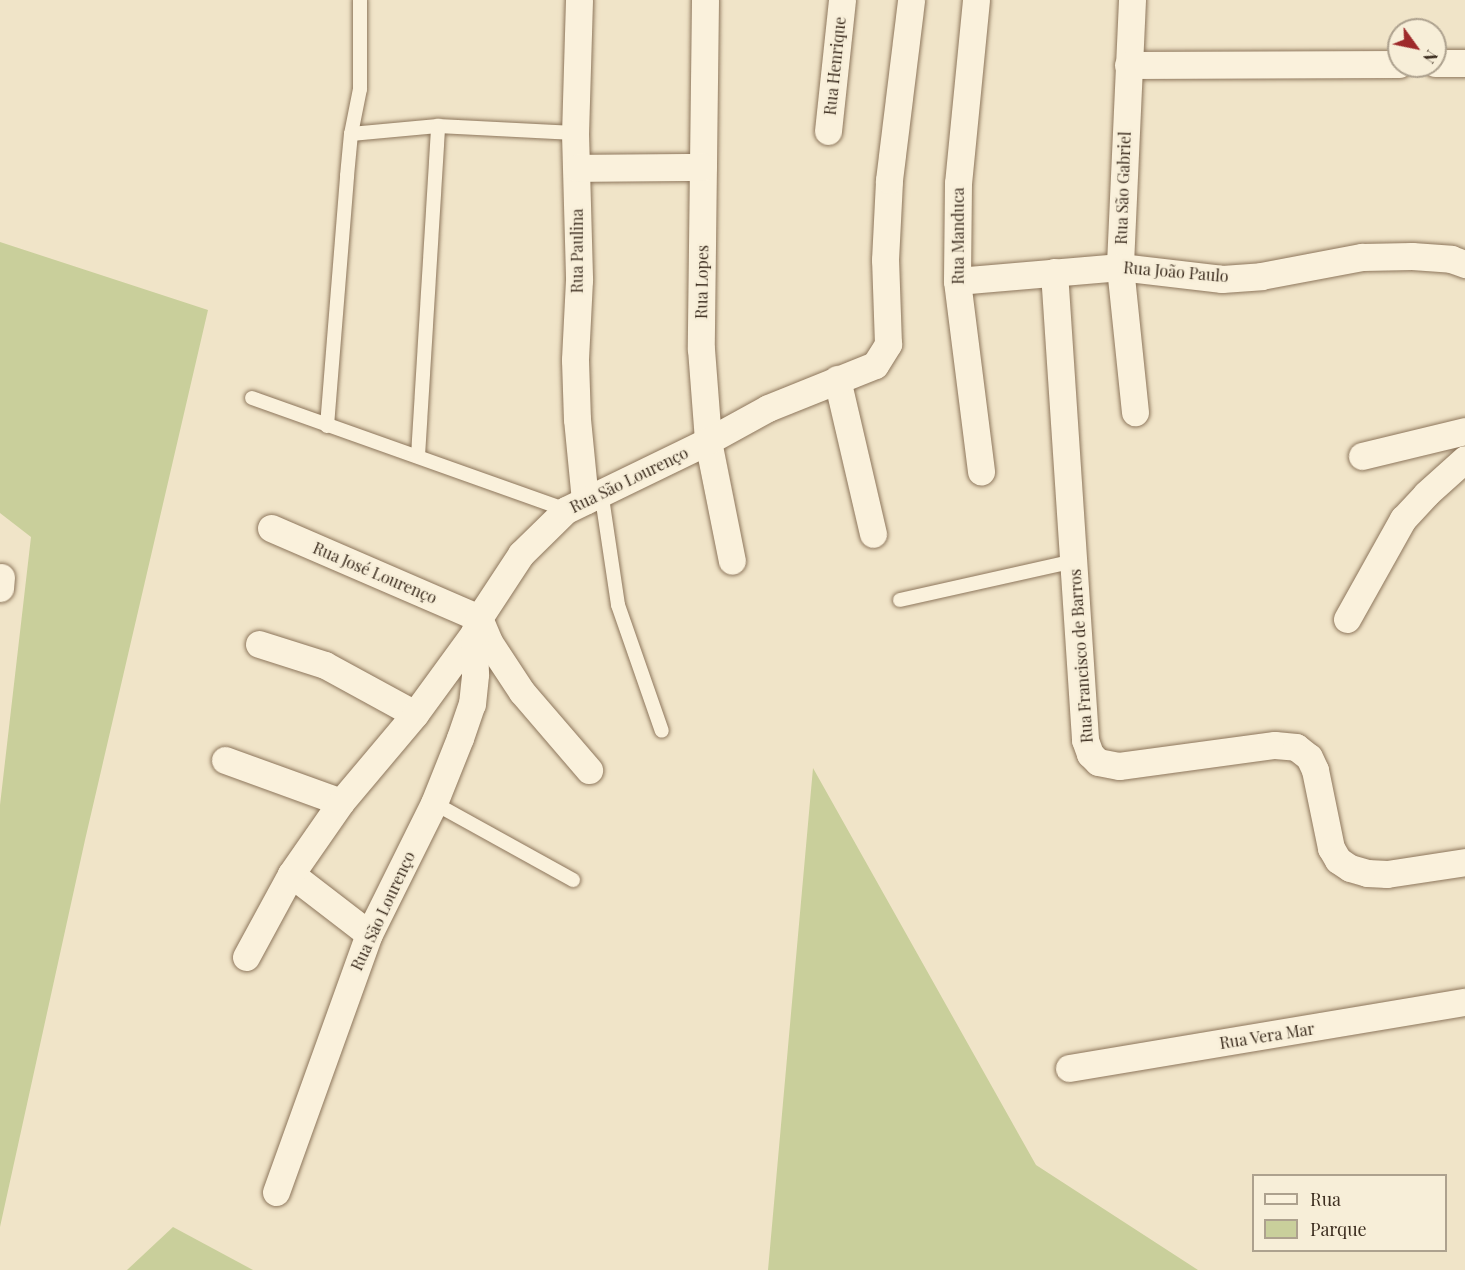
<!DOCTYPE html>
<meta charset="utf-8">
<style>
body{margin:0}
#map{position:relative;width:1465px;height:1270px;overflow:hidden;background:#f0e4c8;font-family:"Playfair Display",serif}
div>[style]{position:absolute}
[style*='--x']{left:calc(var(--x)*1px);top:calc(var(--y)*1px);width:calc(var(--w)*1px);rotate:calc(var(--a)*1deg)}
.green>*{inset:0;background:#c9cf9b}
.roads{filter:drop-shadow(0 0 2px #8d765c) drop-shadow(0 0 2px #8d765c)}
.service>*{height:14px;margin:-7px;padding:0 7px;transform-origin:7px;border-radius:7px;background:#faf1dc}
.minor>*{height:27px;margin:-13.5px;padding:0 13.5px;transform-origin:13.5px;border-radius:13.5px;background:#faf1dc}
span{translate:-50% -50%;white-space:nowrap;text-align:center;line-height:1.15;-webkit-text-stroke:4.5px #f7eed8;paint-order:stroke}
.street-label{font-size:16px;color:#3d2e20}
.legend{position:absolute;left:1252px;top:1174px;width:195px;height:78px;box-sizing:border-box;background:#f7eed8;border:2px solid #ada18e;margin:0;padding:8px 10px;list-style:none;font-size:18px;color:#3d2e20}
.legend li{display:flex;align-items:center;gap:12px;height:30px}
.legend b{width:30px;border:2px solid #ada18e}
.north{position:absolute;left:1387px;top:18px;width:60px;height:60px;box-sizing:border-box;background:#f7eed8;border:2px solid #ada18e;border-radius:50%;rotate:123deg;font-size:16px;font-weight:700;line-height:24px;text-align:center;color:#3d2e20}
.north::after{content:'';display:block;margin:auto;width:21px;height:27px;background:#9e2a2b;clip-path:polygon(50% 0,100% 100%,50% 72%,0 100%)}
</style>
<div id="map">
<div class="green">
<i style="clip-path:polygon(0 242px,208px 310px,85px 840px,0 1227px,0 805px,31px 537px,0 513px)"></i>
<i style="clip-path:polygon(813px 768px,1036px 1165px,1198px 1270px,768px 1270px)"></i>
<i style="clip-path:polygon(173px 1227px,253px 1270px,127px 1270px)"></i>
</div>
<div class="roads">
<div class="service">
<i style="--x:351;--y:134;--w:87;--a:-5.3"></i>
<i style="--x:438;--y:126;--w:137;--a:2.9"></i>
<i style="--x:252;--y:398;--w:333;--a:19.6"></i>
<i style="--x:327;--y:426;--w:251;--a:-85.4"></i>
<i style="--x:347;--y:176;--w:42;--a:-84.6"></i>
<i style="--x:351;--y:134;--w:46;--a:-78.7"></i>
<i style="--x:360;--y:89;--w:89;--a:-90"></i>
<i style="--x:418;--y:456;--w:331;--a:-86.5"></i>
<i style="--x:601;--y:491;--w:115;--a:81.5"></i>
<i style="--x:618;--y:605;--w:133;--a:70.8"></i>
<i style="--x:900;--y:600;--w:178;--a:-12.6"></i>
<i style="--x:434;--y:803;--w:159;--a:29"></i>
</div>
<div class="minor">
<i style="--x:579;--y:0;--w:133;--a:91.7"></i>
<i style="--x:575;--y:133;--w:147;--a:88.4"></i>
<i style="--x:579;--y:280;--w:80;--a:92.9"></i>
<i style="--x:575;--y:360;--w:59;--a:88.1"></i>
<i style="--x:577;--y:419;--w:82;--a:84.4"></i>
<i style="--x:705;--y:0;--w:349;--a:90.7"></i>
<i style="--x:701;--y:349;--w:92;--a:85.6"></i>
<i style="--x:708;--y:441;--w:122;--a:78.7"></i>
<i style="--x:976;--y:0;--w:184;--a:95.6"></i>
<i style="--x:958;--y:183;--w:98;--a:90.6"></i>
<i style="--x:957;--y:281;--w:192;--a:82.8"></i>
<i style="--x:1132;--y:0;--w:267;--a:92.6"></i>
<i style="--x:1120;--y:267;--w:146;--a:84.1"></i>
<i style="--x:1435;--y:63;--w:30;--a:0"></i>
<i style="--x:1128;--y:65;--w:271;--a:-0.2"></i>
<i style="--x:828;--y:131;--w:132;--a:-83.9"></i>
<i style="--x:577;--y:168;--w:126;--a:-0.5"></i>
<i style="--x:1054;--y:272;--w:469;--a:86.2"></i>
<i style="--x:1085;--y:740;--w:15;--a:70"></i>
<i style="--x:1090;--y:754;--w:11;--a:45"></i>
<i style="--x:1098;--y:762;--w:21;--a:11"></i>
<i style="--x:1119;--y:766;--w:157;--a:-7.7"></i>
<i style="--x:1275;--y:745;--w:21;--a:5"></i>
<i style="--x:1296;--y:747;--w:16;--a:38"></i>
<i style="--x:1309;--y:757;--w:14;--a:65"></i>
<i style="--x:1315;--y:770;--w:80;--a:78.4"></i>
<i style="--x:1331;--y:848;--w:14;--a:60"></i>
<i style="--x:1338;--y:860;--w:14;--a:34"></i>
<i style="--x:1350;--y:868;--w:18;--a:16"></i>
<i style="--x:1367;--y:873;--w:20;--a:3"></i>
<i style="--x:1387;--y:874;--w:79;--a:-8.7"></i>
<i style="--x:957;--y:281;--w:164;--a:-4.9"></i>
<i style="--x:1120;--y:267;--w:103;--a:6.7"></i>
<i style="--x:1222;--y:279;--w:39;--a:-4"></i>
<i style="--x:1261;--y:276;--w:103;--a:-10.7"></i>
<i style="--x:1362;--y:257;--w:50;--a:-1.1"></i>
<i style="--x:1412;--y:256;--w:39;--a:4"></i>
<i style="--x:1451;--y:259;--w:15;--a:20"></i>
<i style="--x:837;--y:379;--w:159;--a:76.9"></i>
<i style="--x:1362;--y:456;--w:106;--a:-13.6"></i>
<i style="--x:271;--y:528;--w:227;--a:23.4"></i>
<i style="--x:479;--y:618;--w:26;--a:67"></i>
<i style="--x:489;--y:642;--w:60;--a:56.6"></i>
<i style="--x:522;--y:692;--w:103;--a:49.3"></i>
<i style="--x:0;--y:588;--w:11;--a:-85"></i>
<i style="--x:1347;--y:619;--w:115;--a:-60.8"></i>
<i style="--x:1403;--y:519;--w:34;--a:-47"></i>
<i style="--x:1426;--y:494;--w:52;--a:-41.9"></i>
<i style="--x:259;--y:644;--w:69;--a:17.7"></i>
<i style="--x:325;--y:665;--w:102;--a:28.6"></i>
<i style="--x:225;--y:760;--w:123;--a:19.9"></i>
<i style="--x:291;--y:874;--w:98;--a:37.6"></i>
<i style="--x:246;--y:957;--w:94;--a:-61.5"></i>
<i style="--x:291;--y:874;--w:88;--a:-55.2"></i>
<i style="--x:341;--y:802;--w:115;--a:-49.9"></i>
<i style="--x:415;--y:714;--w:100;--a:-53.9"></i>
<i style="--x:1069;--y:1068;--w:401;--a:-9.5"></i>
<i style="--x:276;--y:1192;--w:274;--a:-70.2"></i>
<i style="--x:369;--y:934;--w:146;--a:-63.6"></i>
<i style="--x:434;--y:803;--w:70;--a:-68.2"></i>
<i style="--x:460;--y:738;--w:36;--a:-71"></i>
<i style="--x:472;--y:704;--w:30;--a:-84"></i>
<i style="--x:475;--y:674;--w:41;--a:-91.4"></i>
<i style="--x:474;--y:633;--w:16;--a:-72"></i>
<i style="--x:479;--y:618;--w:77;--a:-56.7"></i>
<i style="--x:521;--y:554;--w:63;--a:-44.4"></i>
<i style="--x:566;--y:510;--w:158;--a:-25.9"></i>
<i style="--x:708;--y:441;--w:68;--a:-28.8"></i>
<i style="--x:768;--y:408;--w:115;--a:-21.9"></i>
<i style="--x:875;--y:365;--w:25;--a:-58"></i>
<i style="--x:888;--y:344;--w:84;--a:-92"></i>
<i style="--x:885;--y:260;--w:80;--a:-87.1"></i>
<i style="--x:889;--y:180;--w:181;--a:-83"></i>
</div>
</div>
<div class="street-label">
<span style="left:835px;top:66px;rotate:-84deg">Rua Henrique</span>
<span style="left:1123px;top:188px;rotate:-88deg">Rua São Gabriel</span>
<span style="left:958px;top:236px;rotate:-90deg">Rua Manduca</span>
<span style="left:577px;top:251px;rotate:-90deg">Rua Paulina</span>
<span style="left:1176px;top:272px;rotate:5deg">Rua João Paulo</span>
<span style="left:702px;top:282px;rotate:-89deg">Rua Lopes</span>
<span style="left:629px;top:480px;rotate:-26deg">Rua São Lourenço</span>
<span style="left:375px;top:573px;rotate:23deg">Rua José Lourenço</span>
<span style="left:1081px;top:656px;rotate:-94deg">Rua Francisco de Barros</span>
<span style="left:383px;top:911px;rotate:-65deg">Rua São Lourenço</span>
<span style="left:1267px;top:1036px;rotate:-9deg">Rua Vera Mar</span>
</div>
<ul class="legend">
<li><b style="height:8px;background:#faf1dc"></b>Rua</li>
<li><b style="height:16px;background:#c9cf9b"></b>Parque</li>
</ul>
<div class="north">N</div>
</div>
